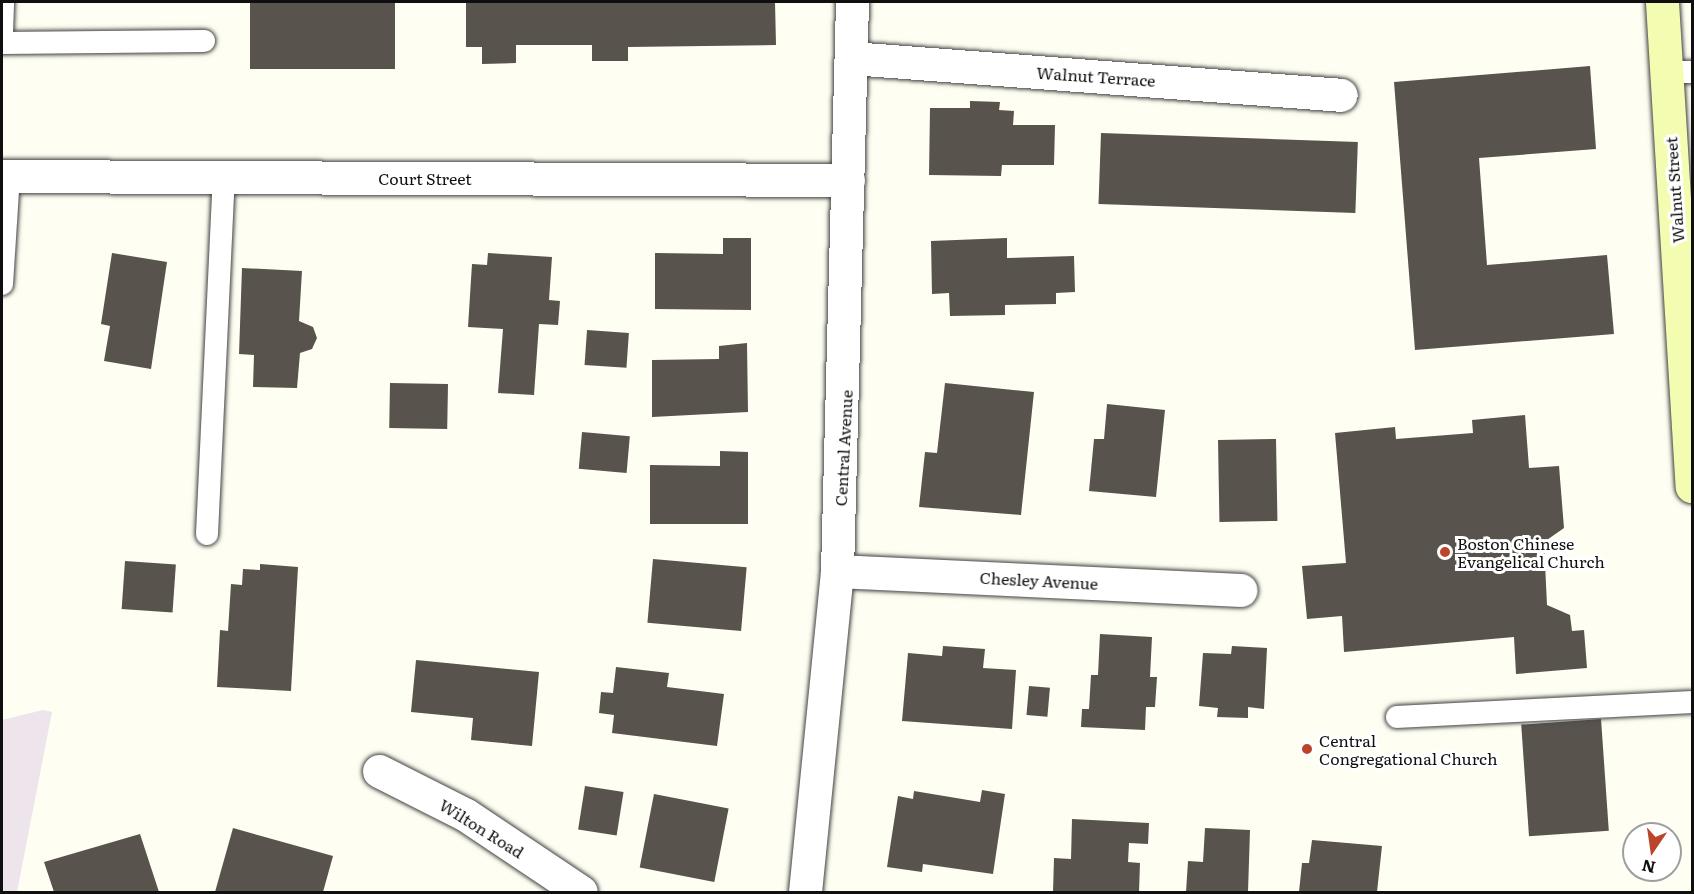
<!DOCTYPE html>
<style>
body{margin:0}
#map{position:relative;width:1694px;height:894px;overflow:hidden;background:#fefef2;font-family:Literata,serif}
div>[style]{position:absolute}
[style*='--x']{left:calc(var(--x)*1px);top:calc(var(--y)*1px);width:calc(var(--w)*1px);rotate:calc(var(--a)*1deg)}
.industrial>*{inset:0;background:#ede4ec}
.building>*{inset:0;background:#58534c;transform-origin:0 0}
.roads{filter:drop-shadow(0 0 2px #424242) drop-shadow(0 0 2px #424242)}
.lane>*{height:22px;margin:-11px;padding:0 11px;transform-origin:11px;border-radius:11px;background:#fff}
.street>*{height:33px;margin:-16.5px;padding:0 16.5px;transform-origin:16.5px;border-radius:16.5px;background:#fff}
.secondary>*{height:33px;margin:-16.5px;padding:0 16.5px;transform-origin:16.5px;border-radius:16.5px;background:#f3fcb0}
.dots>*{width:16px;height:16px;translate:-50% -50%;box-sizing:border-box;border:3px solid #fff;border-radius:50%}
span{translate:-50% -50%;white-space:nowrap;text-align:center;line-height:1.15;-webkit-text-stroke:6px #fff;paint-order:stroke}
.street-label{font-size:16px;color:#0f0f0f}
.poi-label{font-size:16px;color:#0f0f0f}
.left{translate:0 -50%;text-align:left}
.frame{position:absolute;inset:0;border:3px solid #0f0f0f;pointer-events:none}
.north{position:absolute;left:1622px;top:822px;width:60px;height:60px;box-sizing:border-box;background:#fff;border:2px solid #9f9f9f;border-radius:50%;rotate:193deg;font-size:16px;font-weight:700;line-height:24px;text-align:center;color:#0f0f0f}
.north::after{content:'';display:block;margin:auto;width:21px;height:27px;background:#bb452b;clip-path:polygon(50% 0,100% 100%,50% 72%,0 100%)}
</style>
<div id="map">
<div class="industrial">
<i style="clip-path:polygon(43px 710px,52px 712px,17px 892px,2px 892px,2px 720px)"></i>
</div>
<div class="building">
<i style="left:250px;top:2px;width:145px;height:67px"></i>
<i style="clip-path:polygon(466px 2px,775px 2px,776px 45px,628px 47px,628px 61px,592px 61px,592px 45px,516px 45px,516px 63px,482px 64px,482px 47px,466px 47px)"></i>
<i style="clip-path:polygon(1590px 66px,1596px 149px,1479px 158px,1487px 265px,1607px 255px,1614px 334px,1415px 350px,1394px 82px)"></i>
<i style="clip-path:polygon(970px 101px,1000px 102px,999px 110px,1014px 111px,1013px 125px,1055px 125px,1054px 165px,1002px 165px,1001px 176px,929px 175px,930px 108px,970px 108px)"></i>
<i style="left:1101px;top:133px;width:257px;height:71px;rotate:2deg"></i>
<i style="clip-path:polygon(723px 238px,751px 238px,751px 310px,655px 309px,655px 253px,723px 254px)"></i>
<i style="clip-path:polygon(1007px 238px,1007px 258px,1074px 256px,1075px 292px,1056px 293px,1056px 304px,1005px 305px,1005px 315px,950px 316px,949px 293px,932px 294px,931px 241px)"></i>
<i style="clip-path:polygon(112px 253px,167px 262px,151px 369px,104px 361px,110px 326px,101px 324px)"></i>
<i style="clip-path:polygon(488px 253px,552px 257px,549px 300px,560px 301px,558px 325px,539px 324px,534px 395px,498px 393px,503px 329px,468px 327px,472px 264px,487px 265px)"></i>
<i style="clip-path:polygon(242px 268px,302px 271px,299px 321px,313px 327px,317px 338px,312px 349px,300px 353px,297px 388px,253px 387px,254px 355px,239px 354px)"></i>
<i style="left:587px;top:330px;width:42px;height:35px;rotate:4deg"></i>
<i style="clip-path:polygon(747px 343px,748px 412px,652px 417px,652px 360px,719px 359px,719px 346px)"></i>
<i style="left:390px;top:383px;width:58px;height:45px;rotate:1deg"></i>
<i style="clip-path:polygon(945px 383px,1034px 392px,1021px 515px,919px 507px,925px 452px,937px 453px)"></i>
<i style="clip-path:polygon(1107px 404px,1165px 410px,1156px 497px,1089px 491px,1094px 439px,1104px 439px)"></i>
<i style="clip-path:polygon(1525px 415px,1529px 468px,1559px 466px,1564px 528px,1544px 542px,1547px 605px,1570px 615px,1572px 631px,1584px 630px,1587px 668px,1516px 674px,1514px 637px,1344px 652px,1342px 616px,1307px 619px,1302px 566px,1346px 563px,1335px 433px,1395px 427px,1396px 439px,1473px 433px,1472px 420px)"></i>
<i style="left:582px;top:432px;width:48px;height:37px;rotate:5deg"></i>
<i style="left:1276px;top:439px;width:82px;height:58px;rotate:89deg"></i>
<i style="clip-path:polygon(720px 451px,748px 452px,748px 524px,650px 524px,650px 465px,720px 466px)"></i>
<i style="left:653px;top:559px;width:94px;height:64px;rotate:5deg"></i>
<i style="left:125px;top:561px;width:51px;height:48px;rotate:4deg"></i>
<i style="clip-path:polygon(260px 564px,298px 567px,291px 691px,217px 687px,220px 630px,228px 631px,231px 584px,242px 585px,243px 569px,260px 570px)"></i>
<i style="clip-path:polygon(1100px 634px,1152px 637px,1150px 677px,1157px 677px,1155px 707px,1146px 707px,1145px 730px,1081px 727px,1082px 709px,1089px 709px,1091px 675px,1098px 675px)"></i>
<i style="clip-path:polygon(943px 646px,985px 649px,983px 668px,1016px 670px,1012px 729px,902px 721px,908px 653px,942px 656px)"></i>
<i style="clip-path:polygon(1232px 646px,1267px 648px,1264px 709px,1248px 707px,1248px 718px,1217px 717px,1218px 708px,1199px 706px,1203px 653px,1231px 654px)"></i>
<i style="clip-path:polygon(416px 660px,539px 672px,532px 746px,471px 740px,473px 718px,411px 712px)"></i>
<i style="clip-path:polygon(616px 667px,669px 673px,667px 687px,724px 694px,717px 746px,612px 733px,614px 715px,599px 713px,601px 692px,613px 693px)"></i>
<i style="left:1029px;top:686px;width:21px;height:29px;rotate:5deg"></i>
<i style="left:1601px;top:719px;width:112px;height:80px;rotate:86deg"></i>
<i style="left:585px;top:786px;width:39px;height:44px;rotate:9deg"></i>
<i style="clip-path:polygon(982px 790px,1005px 794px,993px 874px,923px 864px,922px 872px,887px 867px,898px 796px,913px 799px,914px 791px,980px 802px)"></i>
<i style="left:654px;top:794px;width:76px;height:75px;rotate:11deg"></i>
<i style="clip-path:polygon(1072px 819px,1149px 823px,1148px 844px,1129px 843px,1128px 862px,1140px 863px,1139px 892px,1053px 892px,1054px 858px,1071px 859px)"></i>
<i style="clip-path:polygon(233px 828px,333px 856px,323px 892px,215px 892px)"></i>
<i style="clip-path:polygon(1205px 828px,1250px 830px,1248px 892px,1186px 892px,1188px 861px,1203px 862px)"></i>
<i style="clip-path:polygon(140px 834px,159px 892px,54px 892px,44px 862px)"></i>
<i style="clip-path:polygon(1312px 840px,1382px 846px,1377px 892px,1299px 892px,1302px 863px,1309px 863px)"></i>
</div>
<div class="roads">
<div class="lane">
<i style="--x:2;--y:33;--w:31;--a:-88"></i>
<i style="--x:2;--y:43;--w:202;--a:-0.6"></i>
<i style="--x:1666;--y:72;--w:26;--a:0"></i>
<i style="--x:2;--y:284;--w:108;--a:-86.3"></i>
<i style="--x:207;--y:534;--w:357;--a:-87.3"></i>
<i style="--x:1397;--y:717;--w:295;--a:-2.9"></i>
</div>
<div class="street">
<i style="--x:851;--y:58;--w:491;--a:4.3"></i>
<i style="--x:2;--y:176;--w:846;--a:0.27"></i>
<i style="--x:837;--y:571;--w:404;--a:2.7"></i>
<i style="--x:379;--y:771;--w:97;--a:26.8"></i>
<i style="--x:466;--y:815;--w:138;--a:33.8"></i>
<i style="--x:805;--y:892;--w:323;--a:-84.3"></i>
<i style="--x:837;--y:571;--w:569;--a:-88.49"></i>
</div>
<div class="secondary">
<i style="--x:1662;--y:2;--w:485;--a:86.5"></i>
</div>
</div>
<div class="dots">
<i style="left:1445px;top:552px;background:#bb452b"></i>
<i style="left:1307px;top:749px;background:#bb452b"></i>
</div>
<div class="street-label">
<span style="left:1096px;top:76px;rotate:4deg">Walnut Terrace</span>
<span style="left:425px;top:178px">Court Street</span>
<span style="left:1674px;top:190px;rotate:-94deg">Walnut Street</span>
<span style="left:843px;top:448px;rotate:-87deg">Central Avenue</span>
<span style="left:1039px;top:580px;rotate:3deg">Chesley Avenue</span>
<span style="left:482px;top:828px;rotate:32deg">Wilton Road</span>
</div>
<div class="poi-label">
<span class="left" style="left:1457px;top:552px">Boston Chinese<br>Evangelical Church</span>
<span class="left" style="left:1319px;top:749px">Central<br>Congregational Church</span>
</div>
<div class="frame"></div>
<div class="north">N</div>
</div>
